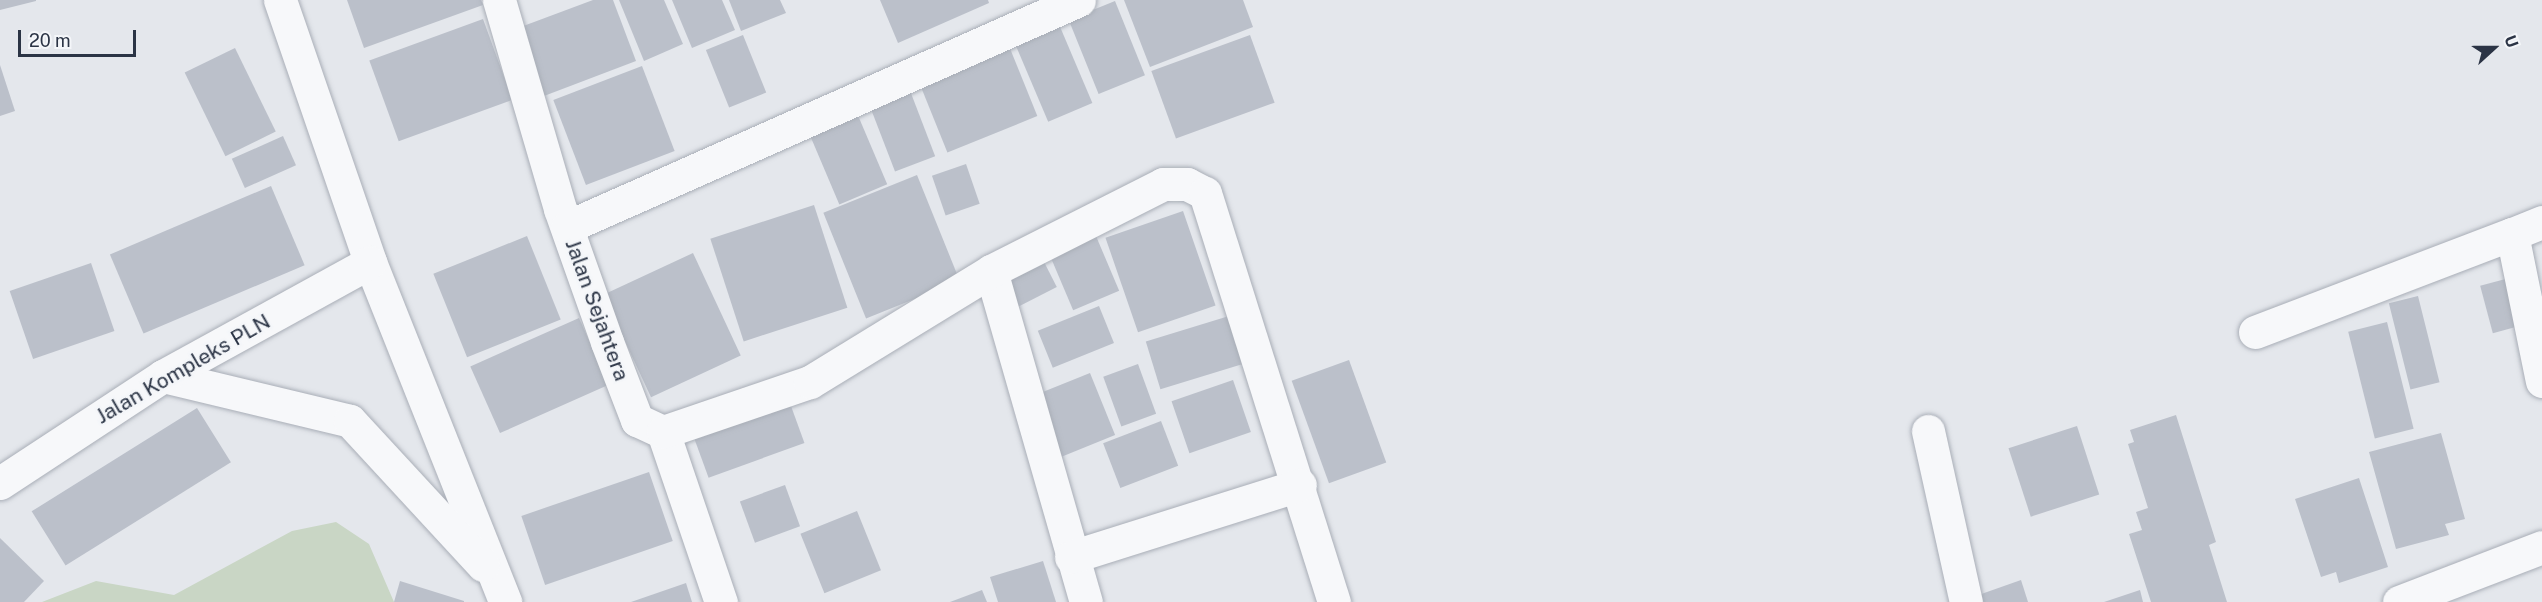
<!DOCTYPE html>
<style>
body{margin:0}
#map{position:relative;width:2542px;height:602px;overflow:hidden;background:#e4e7ec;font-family:"Public Sans",sans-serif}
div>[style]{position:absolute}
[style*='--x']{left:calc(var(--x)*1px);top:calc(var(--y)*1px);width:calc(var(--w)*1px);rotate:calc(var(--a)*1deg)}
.green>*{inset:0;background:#c9d6c5}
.building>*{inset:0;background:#bbc0ca;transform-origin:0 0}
.roads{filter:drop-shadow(0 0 2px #a9aeb7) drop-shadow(0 0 2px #a9aeb7)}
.minor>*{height:33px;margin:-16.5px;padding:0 16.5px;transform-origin:16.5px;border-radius:16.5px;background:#f7f8fa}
span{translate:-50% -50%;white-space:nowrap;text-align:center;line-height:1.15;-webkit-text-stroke:5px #f4f6f9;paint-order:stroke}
.street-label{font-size:21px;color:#2b3445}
.north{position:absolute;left:2464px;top:18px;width:60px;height:60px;-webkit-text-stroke:4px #f4f6f9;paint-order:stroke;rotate:69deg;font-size:16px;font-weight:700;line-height:24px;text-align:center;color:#2b3445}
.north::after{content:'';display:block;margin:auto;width:21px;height:27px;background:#2b3445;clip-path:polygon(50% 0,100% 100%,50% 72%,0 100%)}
.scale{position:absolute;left:18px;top:30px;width:118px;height:27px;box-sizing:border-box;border:3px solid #2b3445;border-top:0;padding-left:8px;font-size:18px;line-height:21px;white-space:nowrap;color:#2b3445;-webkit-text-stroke:4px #f4f6f9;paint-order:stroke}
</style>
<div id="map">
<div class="green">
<i style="clip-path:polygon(336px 522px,369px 544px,394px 602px,42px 602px,96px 581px,174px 595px,292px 531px)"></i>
</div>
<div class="building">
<i style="clip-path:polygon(0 0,36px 0,36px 1px,0 10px)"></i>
<i style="clip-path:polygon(347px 0,481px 0,483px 5px,364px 48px)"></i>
<i style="clip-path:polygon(593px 0,613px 0,636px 61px,544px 96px,518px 28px)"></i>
<i style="clip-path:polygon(619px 0,664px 0,683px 44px,644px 61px)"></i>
<i style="clip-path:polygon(672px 0,722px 0,735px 30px,692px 48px)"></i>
<i style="clip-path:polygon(729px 0,780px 0,786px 13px,741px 31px)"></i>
<i style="clip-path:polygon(880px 0,988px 0,989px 3px,898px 43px)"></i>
<i style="clip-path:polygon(1124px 0,1243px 0,1253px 27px,1150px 67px)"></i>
<i style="left:1115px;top:1px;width:80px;height:50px;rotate:68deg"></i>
<i style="left:483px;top:19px;width:86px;height:121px;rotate:70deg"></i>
<i style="left:1058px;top:22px;width:88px;height:48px;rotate:67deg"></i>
<i style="left:743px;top:35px;width:62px;height:40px;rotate:68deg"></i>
<i style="left:1250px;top:35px;width:72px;height:105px;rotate:70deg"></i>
<i style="left:1007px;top:41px;width:81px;height:97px;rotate:68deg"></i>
<i style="left:235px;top:48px;width:93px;height:56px;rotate:64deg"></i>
<i style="clip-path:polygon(0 65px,15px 111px,0 116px)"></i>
<i style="left:642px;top:66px;width:91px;height:95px;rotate:69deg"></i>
<i style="left:909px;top:88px;width:73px;height:43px;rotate:69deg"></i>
<i style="left:854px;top:106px;width:85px;height:52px;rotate:67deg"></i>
<i style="left:283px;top:136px;width:32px;height:56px;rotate:66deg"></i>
<i style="left:966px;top:164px;width:42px;height:36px;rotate:71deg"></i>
<i style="left:917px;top:175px;width:114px;height:101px;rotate:68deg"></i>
<i style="left:271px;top:186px;width:86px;height:175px;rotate:67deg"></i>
<i style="left:814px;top:205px;width:108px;height:109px;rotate:72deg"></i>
<i style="left:1183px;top:211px;width:100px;height:82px;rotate:71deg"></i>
<i style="left:1093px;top:229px;width:67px;height:50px;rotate:67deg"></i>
<i style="left:527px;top:236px;width:90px;height:101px;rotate:68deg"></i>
<i style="left:693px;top:253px;width:113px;height:99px;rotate:65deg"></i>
<i style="left:1040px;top:254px;width:37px;height:45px;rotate:63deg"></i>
<i style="left:91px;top:263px;width:72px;height:86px;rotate:71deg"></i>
<i style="left:2513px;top:277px;width:49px;height:34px;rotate:75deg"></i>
<i style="left:2418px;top:296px;width:89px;height:30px;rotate:76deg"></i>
<i style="left:1099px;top:306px;width:40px;height:66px;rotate:68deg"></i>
<i style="left:1229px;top:316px;width:50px;height:87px;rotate:73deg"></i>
<i style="left:579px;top:318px;width:73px;height:119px;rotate:66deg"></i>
<i style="left:2387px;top:322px;width:110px;height:40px;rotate:76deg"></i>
<i style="left:1349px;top:360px;width:109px;height:61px;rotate:70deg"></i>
<i style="left:1138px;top:364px;width:53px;height:37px;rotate:70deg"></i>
<i style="left:1090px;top:373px;width:67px;height:65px;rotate:68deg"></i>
<i style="left:1233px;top:380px;width:55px;height:65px;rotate:71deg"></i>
<i style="left:787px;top:395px;width:51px;height:102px;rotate:70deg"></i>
<i style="left:197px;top:408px;width:64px;height:195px;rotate:58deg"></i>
<i style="clip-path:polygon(2176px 415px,2216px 542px,2209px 545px,2227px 602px,2151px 602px,2129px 534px,2142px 530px,2136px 512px,2148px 508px,2128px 444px,2134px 442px,2130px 430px)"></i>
<i style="left:1161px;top:421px;width:48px;height:62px;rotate:69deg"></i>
<i style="left:2077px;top:426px;width:72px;height:72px;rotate:72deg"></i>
<i style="clip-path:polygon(2441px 433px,2465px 519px,2445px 524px,2449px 535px,2396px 549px,2369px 452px)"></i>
<i style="left:649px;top:472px;width:73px;height:135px;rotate:71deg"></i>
<i style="clip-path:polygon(2359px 478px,2388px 567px,2339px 583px,2336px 572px,2321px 577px,2295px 499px)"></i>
<i style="left:785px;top:485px;width:44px;height:48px;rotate:70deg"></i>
<i style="left:857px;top:511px;width:64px;height:61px;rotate:68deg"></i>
<i style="clip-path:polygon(0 538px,44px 581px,24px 602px,0 602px)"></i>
<i style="clip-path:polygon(1043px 561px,1056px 602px,998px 602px,990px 577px)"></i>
<i style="clip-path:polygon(2021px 580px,2028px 602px,1972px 602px,1970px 598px)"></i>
<i style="clip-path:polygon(400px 581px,464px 601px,464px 602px,394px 602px)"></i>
<i style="clip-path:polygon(686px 583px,692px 602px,631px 602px)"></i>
<i style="clip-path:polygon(982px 590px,987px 602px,950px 602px)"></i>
<i style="clip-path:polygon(2140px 590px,2143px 602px,2104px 602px)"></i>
</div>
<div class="roads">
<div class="minor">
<i style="--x:280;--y:0;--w:277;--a:71"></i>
<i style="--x:370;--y:262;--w:366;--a:68.3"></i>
<i style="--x:499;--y:0;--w:218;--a:73.7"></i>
<i style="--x:560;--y:209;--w:141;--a:70.5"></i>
<i style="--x:607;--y:342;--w:84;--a:69"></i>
<i style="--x:637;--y:420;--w:29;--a:25"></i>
<i style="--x:663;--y:432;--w:180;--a:71.2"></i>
<i style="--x:2542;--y:222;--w:32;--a:158"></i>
<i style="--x:2512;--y:234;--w:150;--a:78.5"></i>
<i style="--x:567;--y:227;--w:560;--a:-23.91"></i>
<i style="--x:991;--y:271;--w:344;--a:74"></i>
<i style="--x:2255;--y:332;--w:275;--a:-20.9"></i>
<i style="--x:163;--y:376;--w:192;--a:13.5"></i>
<i style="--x:350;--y:421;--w:196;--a:47.3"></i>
<i style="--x:1928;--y:431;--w:175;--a:77.5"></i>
<i style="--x:663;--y:432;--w:155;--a:-18.8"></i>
<i style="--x:810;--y:382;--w:212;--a:-31.5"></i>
<i style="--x:991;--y:271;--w:193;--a:-26.8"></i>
<i style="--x:1163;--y:184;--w:24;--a:0"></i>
<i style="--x:1187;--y:184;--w:20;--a:27"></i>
<i style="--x:1205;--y:193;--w:429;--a:72.5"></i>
<i style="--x:0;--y:483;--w:195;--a:-33.3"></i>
<i style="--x:163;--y:376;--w:236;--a:-28.8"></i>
<i style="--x:1071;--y:557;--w:240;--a:-17.5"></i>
<i style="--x:2399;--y:602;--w:153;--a:-21"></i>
</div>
</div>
<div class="street-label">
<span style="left:597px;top:310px;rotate:70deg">Jalan Sejahtera</span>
<span style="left:183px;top:369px;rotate:-30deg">Jalan Kompleks PLN</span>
</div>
<div class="north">U</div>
<div class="scale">20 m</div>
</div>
